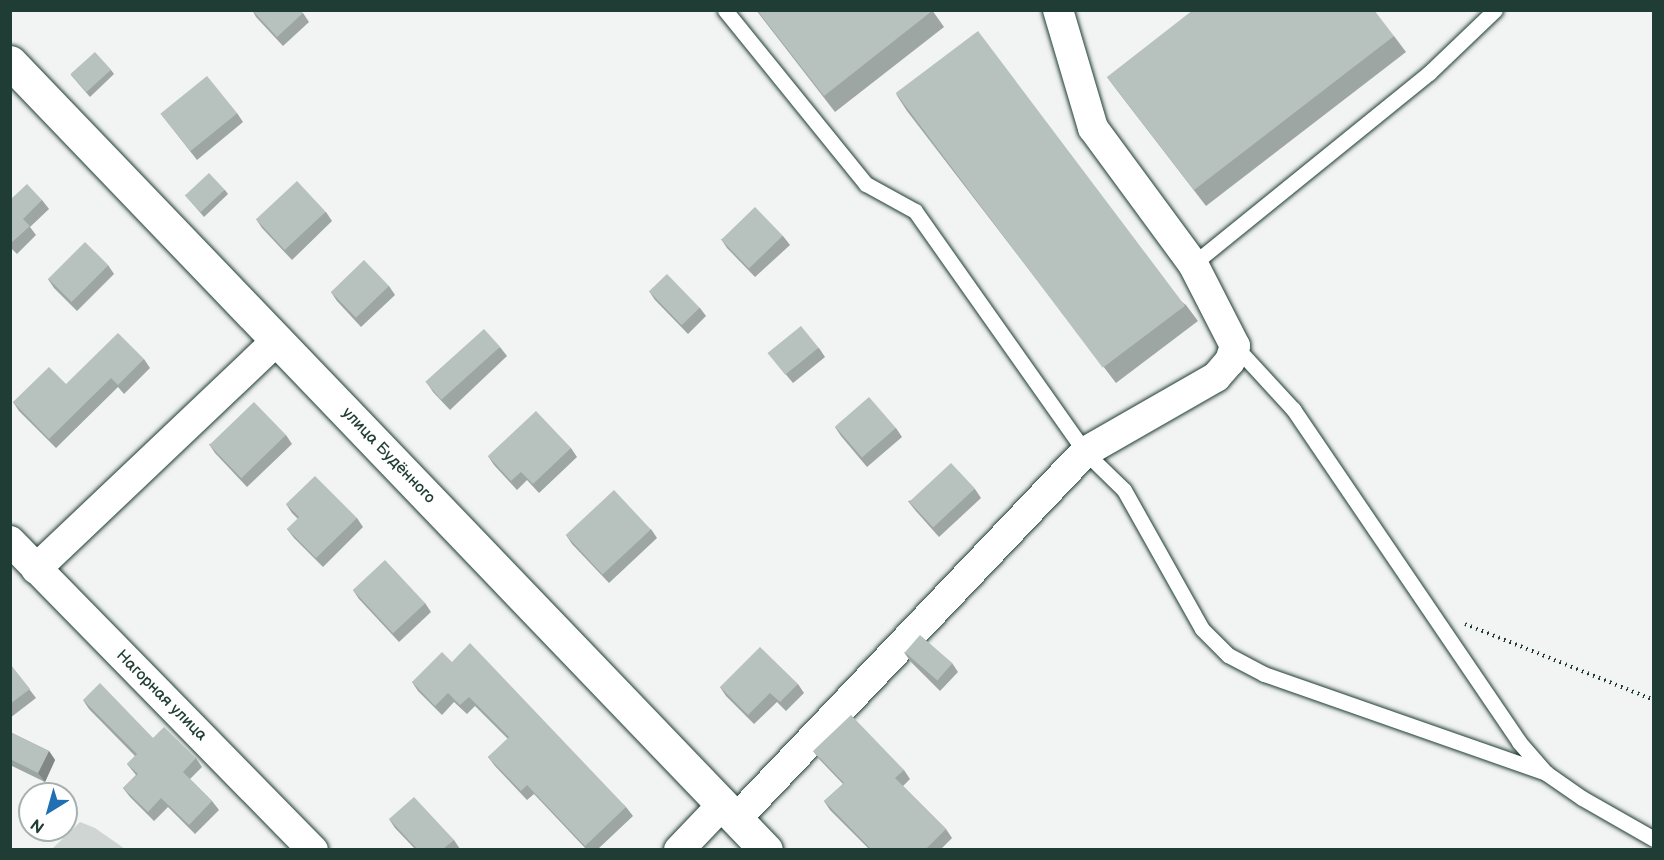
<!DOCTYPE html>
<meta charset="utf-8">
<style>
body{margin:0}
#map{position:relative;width:1664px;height:860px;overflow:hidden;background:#f2f3f3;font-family:"Balsamiq Sans",sans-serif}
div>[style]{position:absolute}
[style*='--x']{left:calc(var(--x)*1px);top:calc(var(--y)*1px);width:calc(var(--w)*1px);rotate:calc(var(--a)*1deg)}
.green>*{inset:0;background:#ced5d3}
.path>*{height:4px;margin-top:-2px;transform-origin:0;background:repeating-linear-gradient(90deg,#1f3d34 0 1.5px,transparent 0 6px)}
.roads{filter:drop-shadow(0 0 2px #1f3d34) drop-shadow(0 0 2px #1f3d34)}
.lane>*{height:15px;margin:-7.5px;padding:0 7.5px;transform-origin:7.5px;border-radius:7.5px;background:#fff}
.street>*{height:30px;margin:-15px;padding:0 15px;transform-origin:15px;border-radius:15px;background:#fff}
.secondary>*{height:33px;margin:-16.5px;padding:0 16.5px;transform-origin:16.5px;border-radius:16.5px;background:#fff}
.wall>*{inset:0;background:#9da6a3}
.shaded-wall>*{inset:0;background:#808784}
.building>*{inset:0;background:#b7c1bd;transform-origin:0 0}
span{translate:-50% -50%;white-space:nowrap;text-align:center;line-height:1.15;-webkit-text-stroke:6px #fff;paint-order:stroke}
.street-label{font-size:16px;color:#1f3d34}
.frame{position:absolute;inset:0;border:12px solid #1f3d34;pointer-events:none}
.north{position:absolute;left:18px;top:782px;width:60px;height:60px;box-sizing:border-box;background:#fff;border:2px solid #a5b1ae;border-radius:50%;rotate:217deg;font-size:16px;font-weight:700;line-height:24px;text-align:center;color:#1f3d34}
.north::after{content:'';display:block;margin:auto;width:21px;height:27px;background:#1f6fb2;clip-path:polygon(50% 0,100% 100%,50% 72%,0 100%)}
</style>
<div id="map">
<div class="green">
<i style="clip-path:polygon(80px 822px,95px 828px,125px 849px,52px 849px)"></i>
</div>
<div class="path">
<i style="--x:1465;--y:624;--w:204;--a:21.9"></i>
</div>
<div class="roads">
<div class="lane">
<i style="--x:725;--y:10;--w:224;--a:51"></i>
<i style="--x:866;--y:184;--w:56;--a:28.9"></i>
<i style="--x:915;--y:211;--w:295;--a:54.8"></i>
<i style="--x:1085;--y:452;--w:54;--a:44.3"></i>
<i style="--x:1124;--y:490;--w:159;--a:60.7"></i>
<i style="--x:1202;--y:629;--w:37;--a:45"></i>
<i style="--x:1228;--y:655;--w:41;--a:27.8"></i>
<i style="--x:1264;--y:674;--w:299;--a:19.3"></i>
<i style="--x:1193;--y:264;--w:304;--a:-39"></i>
<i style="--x:1429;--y:73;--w:91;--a:-43.7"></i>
<i style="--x:1235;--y:346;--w:86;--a:47.4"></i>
<i style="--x:1293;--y:409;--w:402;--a:55.8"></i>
<i style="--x:1519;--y:742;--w:41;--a:48.9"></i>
<i style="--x:1546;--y:773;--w:44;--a:34.8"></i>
<i style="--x:1582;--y:798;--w:83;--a:29.7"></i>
</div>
<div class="street">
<i style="--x:10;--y:541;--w:433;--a:45.6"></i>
<i style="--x:36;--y:569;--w:332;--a:-43.5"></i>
<i style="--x:737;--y:818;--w:505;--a:-46.44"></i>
<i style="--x:1085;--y:452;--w:151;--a:-29.8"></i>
<i style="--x:1216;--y:377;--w:21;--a:-49"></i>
<i style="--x:1230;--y:361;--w:16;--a:-72"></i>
<i style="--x:1235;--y:346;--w:92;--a:-117.1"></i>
<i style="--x:1193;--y:264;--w:169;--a:-126.3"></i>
<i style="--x:1093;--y:128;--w:123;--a:-106.5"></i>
<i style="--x:679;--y:850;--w:64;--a:-46.3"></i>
</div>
<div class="secondary">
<i style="--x:10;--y:62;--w:1092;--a:46.19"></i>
</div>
</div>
<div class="wall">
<i style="clip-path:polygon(252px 10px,303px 13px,309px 22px,283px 46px,256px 17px)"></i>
<i style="clip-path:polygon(756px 10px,932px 10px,944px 27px,835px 112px)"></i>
<i style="clip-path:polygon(1394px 36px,1406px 52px,1206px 206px,1119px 93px,1107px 77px)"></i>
<i style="clip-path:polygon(111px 70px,114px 74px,90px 97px,71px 75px)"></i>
<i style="clip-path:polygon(896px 94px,1186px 305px,1198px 321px,1116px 383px,907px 111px)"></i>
<i style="clip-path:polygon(237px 113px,243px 122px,197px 160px,161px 114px)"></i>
<i style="clip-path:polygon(225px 190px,228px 194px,204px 217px,185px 195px)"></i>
<i style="clip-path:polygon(10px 200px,42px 200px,49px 209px,30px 227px,36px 235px,17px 254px,10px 247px)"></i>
<i style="clip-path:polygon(326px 212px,332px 221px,292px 260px,262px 228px,256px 219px)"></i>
<i style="clip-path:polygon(783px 236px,790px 245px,755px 277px,727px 248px,721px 239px)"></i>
<i style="clip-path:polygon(108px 265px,114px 274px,77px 311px,54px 288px,48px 279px)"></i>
<i style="clip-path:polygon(389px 286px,395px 295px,361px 327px,337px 301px,331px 292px)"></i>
<i style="clip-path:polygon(649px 291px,700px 308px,706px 316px,688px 334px,655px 300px)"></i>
<i style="clip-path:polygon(500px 347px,507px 356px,450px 410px,433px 392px,427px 383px)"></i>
<i style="clip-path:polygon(819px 348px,825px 357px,793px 383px,768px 353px)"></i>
<i style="clip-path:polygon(144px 359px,150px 368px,124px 394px,118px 387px,56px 448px,19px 411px,13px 402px)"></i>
<i style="clip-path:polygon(835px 427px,896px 428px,902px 437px,867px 467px,841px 436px)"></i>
<i style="clip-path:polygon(286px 435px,292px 444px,247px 487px,215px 453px,209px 444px)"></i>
<i style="clip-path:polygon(571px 448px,577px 457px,539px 493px,527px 480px,517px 490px,494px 465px,488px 456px)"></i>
<i style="clip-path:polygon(975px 489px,981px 498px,939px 537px,915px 510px,908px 501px)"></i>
<i style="clip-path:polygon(286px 504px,357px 518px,363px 527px,323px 567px,294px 538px,287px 529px,298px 519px,292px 513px)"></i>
<i style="clip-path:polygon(651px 529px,657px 538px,609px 583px,572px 544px,566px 535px)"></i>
<i style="clip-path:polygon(353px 590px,425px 603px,431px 612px,399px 642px,359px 599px)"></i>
<i style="clip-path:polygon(904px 652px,952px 663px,958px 672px,940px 691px,910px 661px)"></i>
<i style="clip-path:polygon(452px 662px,626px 807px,633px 816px,598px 849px,586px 849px,534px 794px,527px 800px,495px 766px,488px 757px,508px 739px,475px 706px,467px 714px,454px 702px,442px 715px,418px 691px,412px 682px)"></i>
<i style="clip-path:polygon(10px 664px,36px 698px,10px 718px)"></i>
<i style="clip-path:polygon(798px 684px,804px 693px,786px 711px,777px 702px,754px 724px,726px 696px,720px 687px)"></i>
<i style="clip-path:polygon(83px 700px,153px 738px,196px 758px,202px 767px,190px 779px,212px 801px,219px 810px,195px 834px,168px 807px,154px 821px,130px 797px,123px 788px,136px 775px,127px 764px,135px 756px,89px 709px)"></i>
<i style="clip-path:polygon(10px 732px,49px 751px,55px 760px,45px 782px,10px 765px)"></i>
<i style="clip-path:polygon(813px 751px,904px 770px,910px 779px,903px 786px,946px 829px,952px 838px,941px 849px,869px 849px,830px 810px,824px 801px,843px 784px,820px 760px)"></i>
<i style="clip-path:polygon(389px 819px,454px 840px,460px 849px,415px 849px,395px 828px)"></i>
</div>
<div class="shaded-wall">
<i style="clip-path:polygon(49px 751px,55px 760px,45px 782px,38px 773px)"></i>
</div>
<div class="building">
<i style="clip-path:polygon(252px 10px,300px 10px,303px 13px,277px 37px)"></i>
<i style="clip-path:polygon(757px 10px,932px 10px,932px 11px,824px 96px)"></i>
<i style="clip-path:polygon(1193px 10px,1374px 10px,1394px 36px,1194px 190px,1107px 77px)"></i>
<i style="left:978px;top:31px;width:344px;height:103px;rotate:53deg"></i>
<i style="left:95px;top:52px;width:24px;height:33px;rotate:48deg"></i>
<i style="left:207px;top:76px;width:48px;height:60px;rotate:51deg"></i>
<i style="left:209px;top:173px;width:23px;height:33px;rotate:47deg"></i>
<i style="left:297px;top:181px;width:42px;height:56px;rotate:47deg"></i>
<i style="clip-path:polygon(27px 184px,42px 200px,23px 219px,30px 226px,10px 244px,10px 200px)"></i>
<i style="left:755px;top:207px;width:40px;height:47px;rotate:46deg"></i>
<i style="left:85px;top:242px;width:33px;height:52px;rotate:45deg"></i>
<i style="left:364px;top:260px;width:36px;height:46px;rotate:46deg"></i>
<i style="left:667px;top:274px;width:47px;height:25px;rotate:46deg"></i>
<i style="left:801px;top:326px;width:28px;height:43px;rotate:51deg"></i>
<i style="left:484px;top:329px;width:24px;height:79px;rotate:48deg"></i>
<i style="clip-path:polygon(118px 333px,144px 359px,118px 385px,111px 378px,49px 439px,13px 402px,49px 367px,66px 384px)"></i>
<i style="left:869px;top:397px;width:41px;height:45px;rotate:49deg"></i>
<i style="left:254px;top:402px;width:46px;height:62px;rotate:46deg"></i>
<i style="clip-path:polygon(536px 411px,571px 448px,533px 484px,521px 472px,511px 481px,488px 456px)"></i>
<i style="left:951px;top:463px;width:35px;height:57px;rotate:47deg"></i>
<i style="clip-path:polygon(315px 476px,357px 518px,316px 558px,287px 529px,299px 517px,286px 504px)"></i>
<i style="left:614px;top:490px;width:54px;height:66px;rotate:47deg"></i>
<i style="left:385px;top:560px;width:59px;height:44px;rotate:47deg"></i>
<i style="left:920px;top:635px;width:43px;height:23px;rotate:41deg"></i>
<i style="clip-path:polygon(470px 643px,626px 807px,585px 846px,527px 785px,521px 791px,488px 757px,509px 737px,469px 697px,460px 705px,448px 693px,435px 706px,412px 682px,442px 652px,452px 662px)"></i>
<i style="clip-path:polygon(760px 647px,798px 684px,780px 702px,770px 693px,748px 715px,720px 687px)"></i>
<i style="clip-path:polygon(10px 664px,30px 689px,10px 704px)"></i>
<i style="clip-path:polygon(100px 683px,153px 738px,164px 727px,196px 758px,183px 772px,212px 801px,189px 825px,161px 798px,148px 812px,123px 788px,138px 774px,127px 764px,137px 754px,83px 700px)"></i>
<i style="clip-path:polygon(851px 715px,904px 770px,895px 778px,946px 829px,926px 849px,871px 849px,824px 801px,844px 783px,813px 751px)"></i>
<i style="clip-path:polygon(10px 732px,49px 751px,38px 773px,10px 759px)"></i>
<i style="clip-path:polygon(414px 797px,454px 840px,443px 849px,417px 849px,389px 819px)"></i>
</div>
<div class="street-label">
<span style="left:388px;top:456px;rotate:46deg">улица Будённого</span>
<span style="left:161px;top:696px;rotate:45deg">Нагорная улица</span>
</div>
<div class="frame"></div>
<div class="north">N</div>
</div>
